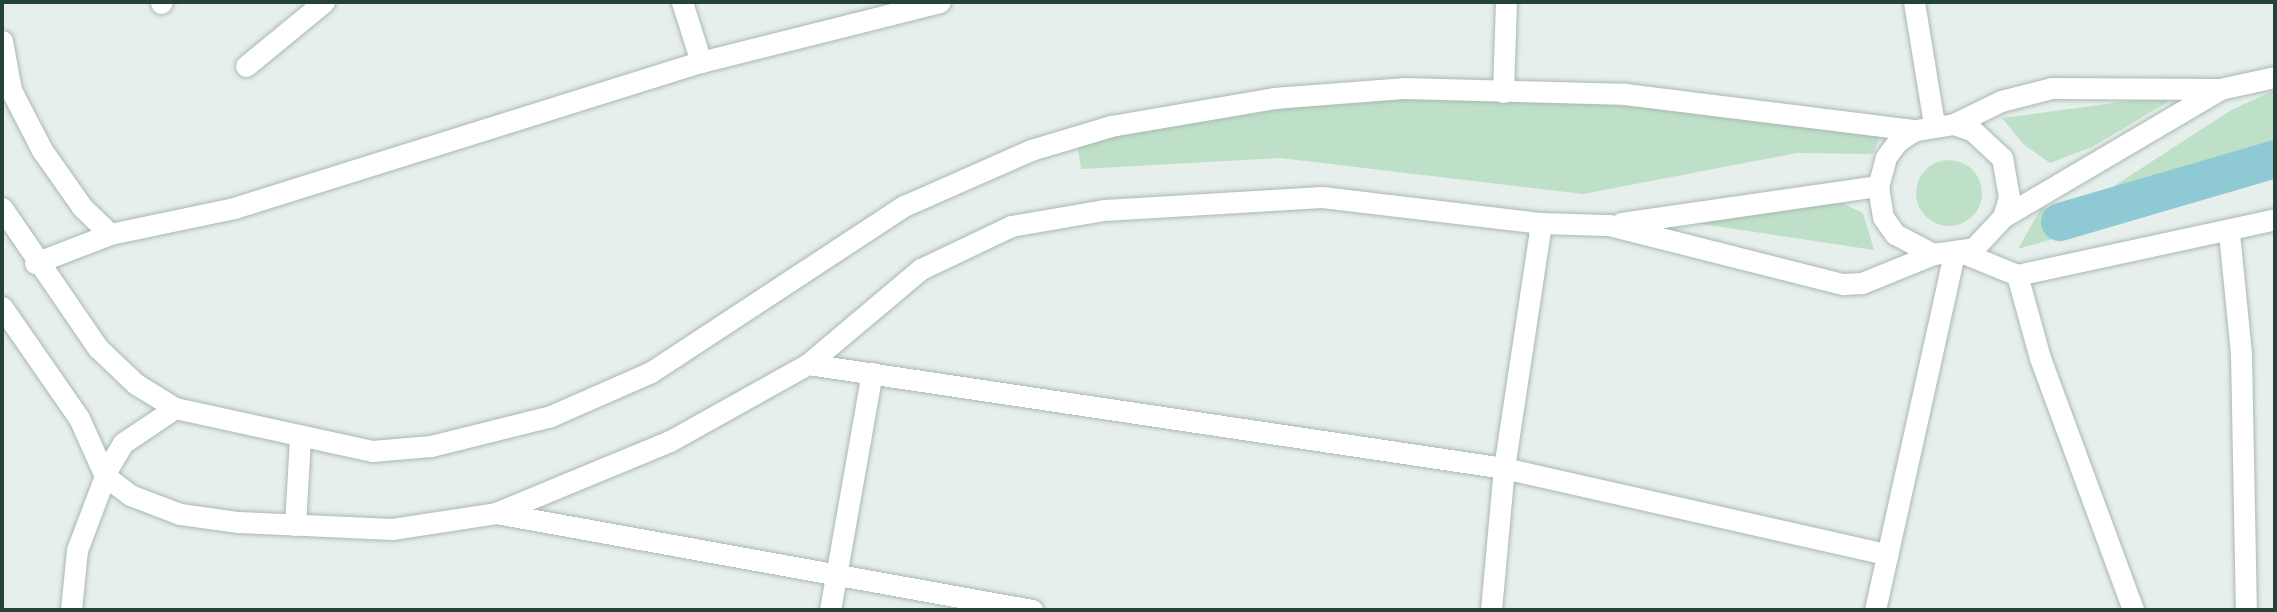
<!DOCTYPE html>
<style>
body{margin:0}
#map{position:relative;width:2277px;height:612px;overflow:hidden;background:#e6efeb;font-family:"Sofia Sans Condensed",sans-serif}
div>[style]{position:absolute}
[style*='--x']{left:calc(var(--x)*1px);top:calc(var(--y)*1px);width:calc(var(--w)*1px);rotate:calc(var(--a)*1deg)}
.green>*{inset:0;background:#bfe0c8}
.round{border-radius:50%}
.canal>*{height:38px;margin:-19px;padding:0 19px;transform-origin:19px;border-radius:19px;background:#8ec9d4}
.roads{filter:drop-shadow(0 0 2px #a8b8b2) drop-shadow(0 0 2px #a8b8b2)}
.street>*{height:21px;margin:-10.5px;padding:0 10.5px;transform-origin:10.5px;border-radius:10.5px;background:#fff}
.secondary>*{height:21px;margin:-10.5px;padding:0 10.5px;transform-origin:10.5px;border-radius:10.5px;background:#fff}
span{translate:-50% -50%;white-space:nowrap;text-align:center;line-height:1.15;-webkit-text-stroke:7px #f7fbf9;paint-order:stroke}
.frame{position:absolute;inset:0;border:4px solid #24423a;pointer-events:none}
</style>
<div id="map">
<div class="green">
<i style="clip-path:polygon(2275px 90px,2275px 174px,2018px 249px,2041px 208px,2070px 205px,2108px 190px,2231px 110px)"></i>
<i style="clip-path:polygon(1389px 92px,1487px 94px,1883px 129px,1873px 154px,1797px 153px,1583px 194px,1280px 158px,1081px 169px,1077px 142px)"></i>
<i style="clip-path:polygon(2181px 94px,2092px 147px,2050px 163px,2023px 144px,2002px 118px)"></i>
<i class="round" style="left:1916px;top:160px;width:66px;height:66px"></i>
<i style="clip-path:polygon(1831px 198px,1863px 213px,1874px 250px,1688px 222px)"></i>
</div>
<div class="canal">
<i style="--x:2060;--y:222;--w:224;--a:-16.3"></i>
</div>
<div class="roads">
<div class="street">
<i style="--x:682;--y:2;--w:63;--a:72.4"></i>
<i style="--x:1914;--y:2;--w:124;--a:80.7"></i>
<i style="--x:161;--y:3;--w:1;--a:-45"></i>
<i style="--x:2;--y:41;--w:50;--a:79.6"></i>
<i style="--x:11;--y:90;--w:68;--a:62.7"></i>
<i style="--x:42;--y:150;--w:70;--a:54.9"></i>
<i style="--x:82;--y:207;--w:39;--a:44"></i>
<i style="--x:110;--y:234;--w:127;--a:-11.8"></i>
<i style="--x:234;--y:208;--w:489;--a:-17.4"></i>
<i style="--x:701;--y:62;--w:246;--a:-14.1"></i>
<i style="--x:246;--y:66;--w:101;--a:-39.4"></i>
<i style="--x:1503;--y:92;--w:90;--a:-88.1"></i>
<i style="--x:2229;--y:233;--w:122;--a:84.3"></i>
<i style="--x:2241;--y:354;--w:256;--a:88.9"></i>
<i style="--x:35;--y:263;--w:80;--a:-21.1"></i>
<i style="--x:2017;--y:275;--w:86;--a:74.5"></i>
<i style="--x:2040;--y:358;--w:269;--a:69.7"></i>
<i style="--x:808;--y:364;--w:704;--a:8.5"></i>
<i style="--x:1504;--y:468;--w:393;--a:12.7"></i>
<i style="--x:496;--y:513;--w:545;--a:10.26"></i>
<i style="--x:830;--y:610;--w:241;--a:-80"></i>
<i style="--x:1491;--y:610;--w:143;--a:-84.8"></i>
<i style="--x:1504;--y:468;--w:248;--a:-81.4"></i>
<i style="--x:1875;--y:610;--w:365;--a:-77.5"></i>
</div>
<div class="secondary">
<i style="--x:1954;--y:124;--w:52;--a:-26.1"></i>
<i style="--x:2001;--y:101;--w:53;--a:-14.3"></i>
<i style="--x:2052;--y:88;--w:168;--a:0.3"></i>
<i style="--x:2220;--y:89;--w:56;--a:-12.3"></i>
<i style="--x:2;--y:208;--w:170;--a:55.6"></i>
<i style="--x:98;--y:348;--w:52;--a:43.5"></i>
<i style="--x:136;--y:384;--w:46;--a:31.6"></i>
<i style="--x:175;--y:408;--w:202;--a:12.3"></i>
<i style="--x:372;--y:451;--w:59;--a:-4.8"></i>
<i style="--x:431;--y:446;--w:124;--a:-14"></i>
<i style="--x:551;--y:416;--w:109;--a:-23.7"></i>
<i style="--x:651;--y:372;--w:303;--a:-33.3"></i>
<i style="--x:904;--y:206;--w:139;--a:-23.8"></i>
<i style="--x:1031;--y:150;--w:84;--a:-16.7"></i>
<i style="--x:1111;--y:126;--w:165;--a:-9.7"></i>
<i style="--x:1274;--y:98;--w:129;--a:-4.4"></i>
<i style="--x:1403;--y:88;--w:222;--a:1.5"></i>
<i style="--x:1625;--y:94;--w:292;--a:7.1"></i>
<i style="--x:2003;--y:217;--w:252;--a:-30.5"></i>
<i style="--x:1621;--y:223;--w:260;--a:-8.2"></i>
<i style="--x:1961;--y:252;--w:61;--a:22.3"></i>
<i style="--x:2017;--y:275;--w:264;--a:-12.2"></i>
<i style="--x:2;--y:307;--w:135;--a:55.3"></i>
<i style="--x:79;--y:418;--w:64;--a:65.9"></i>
<i style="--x:105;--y:476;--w:31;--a:37"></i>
<i style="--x:130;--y:495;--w:53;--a:20.8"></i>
<i style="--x:180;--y:514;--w:59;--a:7.9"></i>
<i style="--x:238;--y:522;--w:154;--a:2.6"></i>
<i style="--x:392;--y:529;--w:105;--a:-8.7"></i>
<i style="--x:496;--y:513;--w:188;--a:-22.5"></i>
<i style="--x:670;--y:441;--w:158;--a:-29.2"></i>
<i style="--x:808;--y:364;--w:148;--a:-40.1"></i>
<i style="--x:921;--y:269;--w:100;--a:-25.5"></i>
<i style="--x:1011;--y:226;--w:94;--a:-9.8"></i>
<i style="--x:1104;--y:210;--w:218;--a:-3.4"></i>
<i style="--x:1322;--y:197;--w:221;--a:6.8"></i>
<i style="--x:1541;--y:223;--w:68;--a:1.7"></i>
<i style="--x:1609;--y:225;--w:241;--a:14.2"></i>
<i style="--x:1843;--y:284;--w:19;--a:-3"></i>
<i style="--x:1862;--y:283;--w:77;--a:-22.2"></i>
<i style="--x:1933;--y:254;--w:41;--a:-8.3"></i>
<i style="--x:1974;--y:248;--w:42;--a:-46.9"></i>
<i style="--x:2003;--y:217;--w:21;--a:-73"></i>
<i style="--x:2009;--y:197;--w:40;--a:-100"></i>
<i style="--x:2002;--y:158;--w:40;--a:-137"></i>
<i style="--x:1973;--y:131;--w:20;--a:-160"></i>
<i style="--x:1954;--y:124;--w:39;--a:171"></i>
<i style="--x:1915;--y:130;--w:20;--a:147"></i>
<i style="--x:1898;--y:141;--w:20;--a:127"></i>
<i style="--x:1886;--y:157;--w:30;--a:105"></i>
<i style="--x:1878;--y:186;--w:31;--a:81"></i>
<i style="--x:1883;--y:217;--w:21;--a:55"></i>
<i style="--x:1895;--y:234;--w:43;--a:27.8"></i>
<i style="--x:295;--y:525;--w:88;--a:-86.7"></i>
<i style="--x:71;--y:610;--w:60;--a:-84.3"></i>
<i style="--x:77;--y:550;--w:88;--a:-69.3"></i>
<i style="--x:108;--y:468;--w:29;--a:-59"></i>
<i style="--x:123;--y:443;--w:63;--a:-33.9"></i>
</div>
</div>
<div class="frame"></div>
</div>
